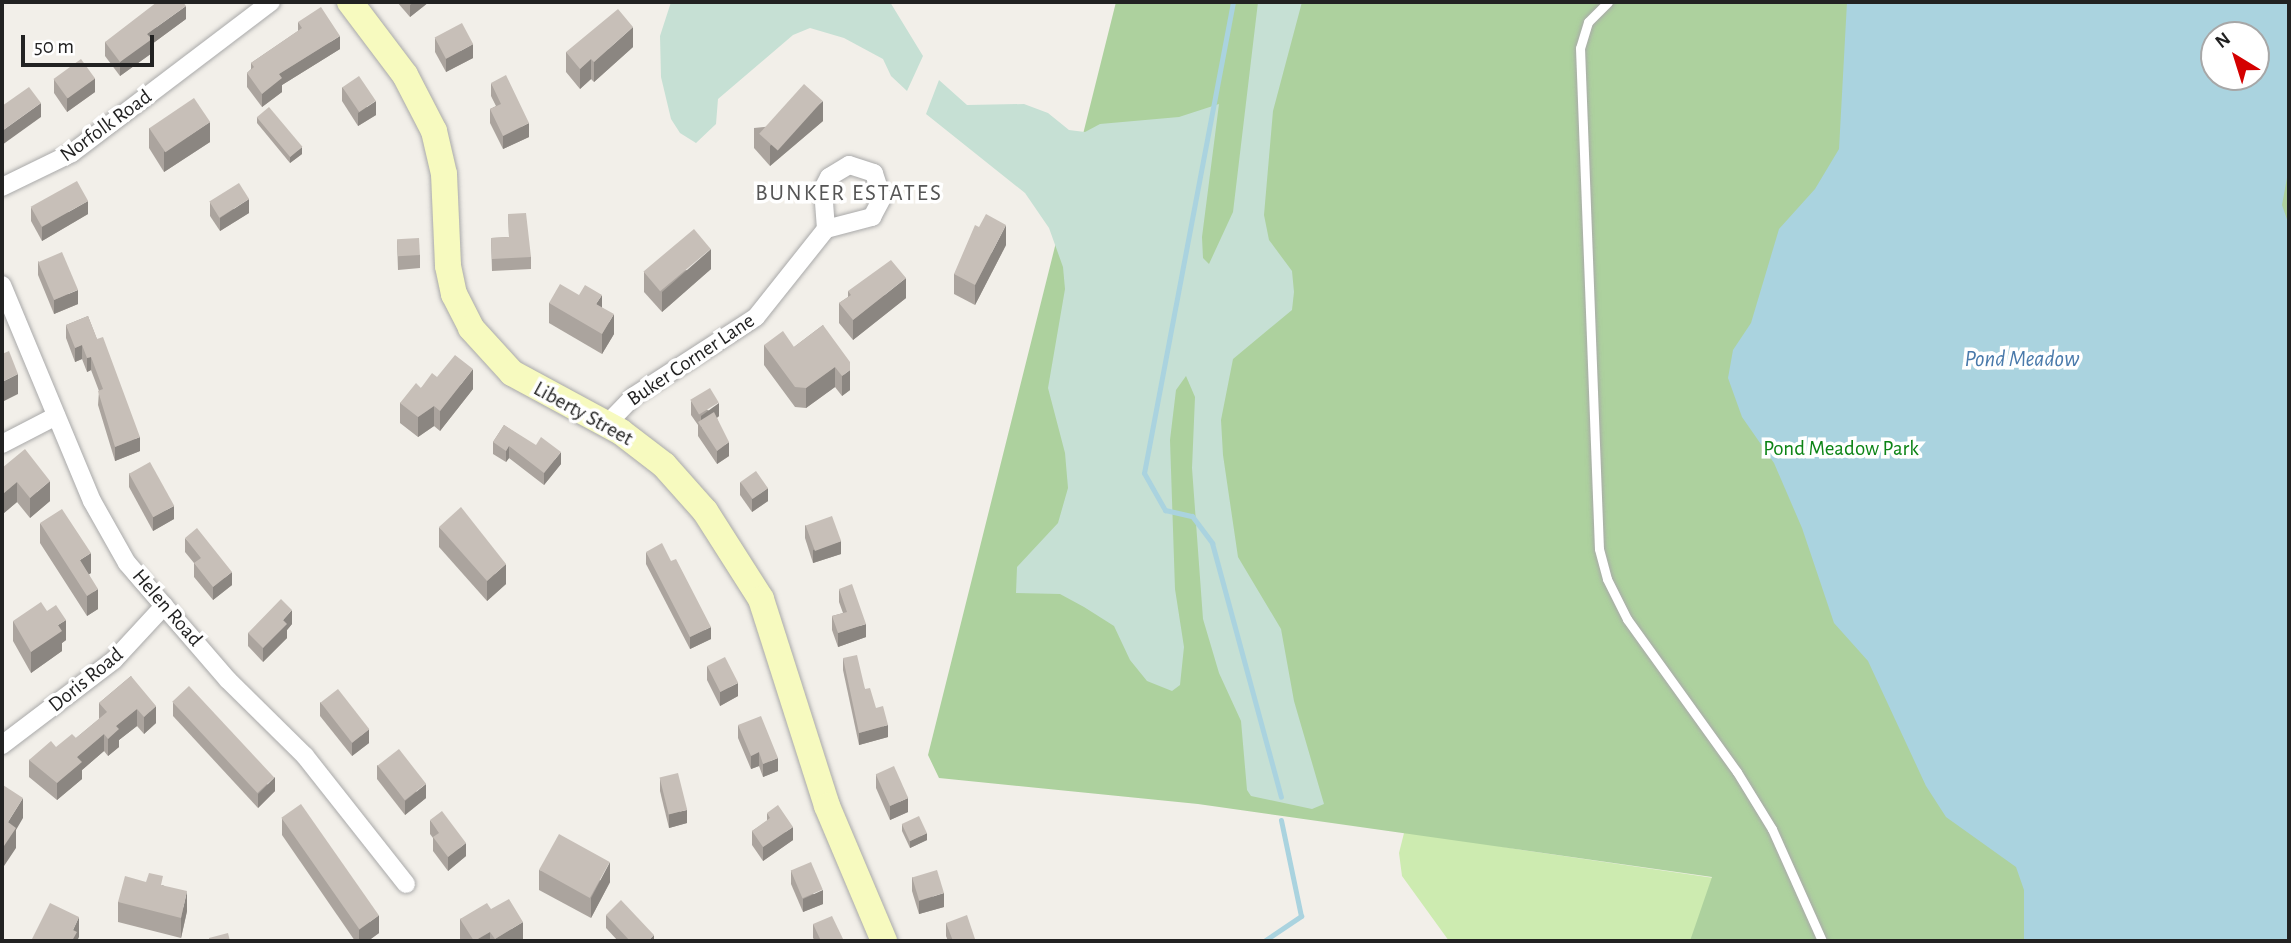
<!DOCTYPE html>
<style>
body{margin:0}
#map{position:relative;width:2291px;height:943px;overflow:hidden;background:#f2efe9;font-family:"Alegreya Sans",sans-serif}
div>[style]{position:absolute}
[style*='--x']{left:calc(var(--x)*1px);top:calc(var(--y)*1px);width:calc(var(--w)*1px);rotate:calc(var(--a)*1deg)}
.grass>*{inset:0;background:#cdebb0}
.forest>*{inset:0;background:#add19e}
.wetland>*{inset:0;background:#c6e0d4}
.water>*{inset:0;background:#aad3df}
.stream>*{height:5px;margin:-2.5px;padding:0 2.5px;transform-origin:2.5px;border-radius:2.5px;background:#aad3df}
.roads{filter:drop-shadow(0 0 2px #a9a9a9) drop-shadow(0 0 2px #a9a9a9)}
.lane>*{height:9px;margin:-4.5px;padding:0 4.5px;transform-origin:4.5px;border-radius:4.5px;background:#fff}
.street>*{height:18px;margin:-9px;padding:0 9px;transform-origin:9px;border-radius:9px;background:#fff}
.secondary>*{height:26px;margin:-13px;padding:0 13px;transform-origin:13px;border-radius:13px;background:#f7fabf}
.wall>*{inset:0;background:#aba49e}
.shaded-wall>*{inset:0;background:#8b8681}
.building>*{inset:0;background:#c7bfb8;transform-origin:0 0}
span{translate:-50% -50%;white-space:nowrap;text-align:center;line-height:1.15;-webkit-text-stroke:7px #fff;paint-order:stroke}
.street-label{font-size:21px;color:#222}
.park-label{font-size:21px;color:#0c8416}
.neighbourhood-label{font-size:23px;color:#555;letter-spacing:2px}
.water-label{font-size:23px;color:#4a7aab;font-style:italic}
.frame{position:absolute;inset:0;border:4px solid #222;pointer-events:none}
.north{position:absolute;left:2200px;top:21px;width:70px;height:70px;box-sizing:border-box;background:#fff;border:2px solid #a7a7a7;border-radius:50%;rotate:322deg;font-size:19px;font-weight:700;line-height:28px;text-align:center;color:#222}
.north::after{content:'';display:block;margin:auto;width:24px;height:32px;background:#d40000;clip-path:polygon(50% 0,100% 100%,50% 72%,0 100%)}
.scale{position:absolute;left:21px;top:35px;width:133px;height:32px;box-sizing:border-box;border:4px solid #222;border-top:0;padding-left:9px;font-size:21px;line-height:24px;white-space:nowrap;color:#222;-webkit-text-stroke:5px #fff;paint-order:stroke}
</style>
<div id="map">
<div class="grass">
<i style="clip-path:polygon(1416px 832px,1522px 850px,1714px 878px,1694px 941px,1449px 941px,1402px 876px,1399px 853px,1404px 833px)"></i>
</div>
<div class="forest">
<i style="clip-path:polygon(evenodd,1116px 2px,2289px 2px,2289px 941px,1690px 941px,1712px 877px,1198px 804px,939px 778px,928px 755px,1116px 2px,2214px 35px,2256px 35px,2256px 77px,2214px 77px,2214px 35px)"></i>
</div>
<div class="wetland">
<i style="clip-path:polygon(671px 2px,890px 2px,923px 56px,907px 91px,891px 76px,883px 59px,844px 38px,810px 28px,793px 35px,718px 99px,716px 124px,696px 143px,680px 133px,671px 119px,661px 77px,660px 36px)"></i>
<i style="clip-path:polygon(1258px 2px,1302px 2px,1273px 111px,1264px 215px,1269px 240px,1292px 271px,1294px 292px,1292px 310px,1233px 359px,1221px 420px,1223px 455px,1238px 557px,1281px 629px,1294px 701px,1324px 804px,1312px 809px,1251px 796px,1247px 790px,1241px 721px,1219px 673px,1203px 619px,1192px 468px,1195px 397px,1186px 376px,1176px 390px,1170px 440px,1175px 589px,1184px 647px,1180px 685px,1172px 691px,1147px 681px,1130px 660px,1114px 626px,1084px 607px,1060px 594px,1016px 593px,1017px 567px,1058px 523px,1068px 488px,1065px 453px,1048px 388px,1065px 289px,1063px 267px,1049px 228px,1025px 193px,926px 114px,939px 80px,967px 105px,1024px 104px,1048px 113px,1069px 130px,1085px 132px,1100px 124px,1179px 117px,1219px 104px,1202px 237px,1203px 258px,1209px 264px,1233px 212px)"></i>
</div>
<div class="water">
<i style="clip-path:polygon(evenodd,1847px 2px,2289px 2px,2289px 167px,2282px 205px,2289px 225px,2289px 941px,2024px 941px,2024px 890px,2016px 867px,1946px 817px,1926px 786px,1868px 661px,1834px 623px,1802px 528px,1774px 463px,1742px 417px,1728px 378px,1733px 350px,1751px 323px,1779px 229px,1815px 189px,1839px 149px,1847px 2px,2214px 35px,2256px 35px,2256px 77px,2214px 77px,2214px 35px)"></i>
</div>
<div class="stream">
<i style="--x:1233;--y:2;--w:479;--a:100.7"></i>
<i style="--x:1144;--y:473;--w:43;--a:60.4"></i>
<i style="--x:1165;--y:510;--w:28;--a:13"></i>
<i style="--x:1192;--y:516;--w:34;--a:53"></i>
<i style="--x:1212;--y:543;--w:263;--a:74.8"></i>
<i style="--x:1264;--y:941;--w:45;--a:-34"></i>
<i style="--x:1301;--y:916;--w:98;--a:-101.8"></i>
</div>
<div class="roads">
<div class="lane">
<i style="--x:1608;--y:2;--w:28;--a:135"></i>
<i style="--x:1588;--y:22;--w:27;--a:107"></i>
<i style="--x:1580;--y:48;--w:501;--a:87.83"></i>
<i style="--x:1599;--y:549;--w:31;--a:75"></i>
<i style="--x:1607;--y:579;--w:45;--a:63.4"></i>
<i style="--x:1627;--y:619;--w:188;--a:54.3"></i>
<i style="--x:1737;--y:772;--w:67;--a:58.4"></i>
<i style="--x:1772;--y:829;--w:123;--a:65.9"></i>
</div>
<div class="street">
<i style="--x:2;--y:187;--w:78;--a:-25.9"></i>
<i style="--x:72;--y:153;--w:250;--a:-37.2"></i>
<i style="--x:2;--y:285;--w:234;--a:67.4"></i>
<i style="--x:92;--y:501;--w:71;--a:60.6"></i>
<i style="--x:127;--y:563;--w:155;--a:49.2"></i>
<i style="--x:228;--y:680;--w:108;--a:44.6"></i>
<i style="--x:305;--y:756;--w:163;--a:51.7"></i>
<i style="--x:607;--y:424;--w:39;--a:-46"></i>
<i style="--x:634;--y:396;--w:145;--a:-32.9"></i>
<i style="--x:756;--y:317;--w:112;--a:-51.5"></i>
<i style="--x:826;--y:229;--w:48;--a:-14.6"></i>
<i style="--x:872;--y:217;--w:21;--a:-62"></i>
<i style="--x:882;--y:198;--w:26;--a:-108"></i>
<i style="--x:874;--y:173;--w:26;--a:-162"></i>
<i style="--x:849;--y:165;--w:23;--a:149"></i>
<i style="--x:829;--y:177;--w:13;--a:117"></i>
<i style="--x:823;--y:189;--w:40;--a:85.7"></i>
<i style="--x:2;--y:444;--w:61;--a:-27.4"></i>
<i style="--x:2;--y:745;--w:141;--a:-37.2"></i>
<i style="--x:114;--y:660;--w:74;--a:-47.2"></i>
</div>
<div class="secondary">
<i style="--x:350;--y:2;--w:91;--a:53"></i>
<i style="--x:405;--y:75;--w:63;--a:62.6"></i>
<i style="--x:434;--y:131;--w:44;--a:76.9"></i>
<i style="--x:444;--y:174;--w:92;--a:87.5"></i>
<i style="--x:448;--y:266;--w:29;--a:78"></i>
<i style="--x:454;--y:294;--w:38;--a:63"></i>
<i style="--x:471;--y:328;--w:61;--a:47.7"></i>
<i style="--x:512;--y:373;--w:124;--a:28.4"></i>
<i style="--x:621;--y:432;--w:54;--a:37.5"></i>
<i style="--x:664;--y:465;--w:62;--a:48.3"></i>
<i style="--x:705;--y:511;--w:104;--a:57.5"></i>
<i style="--x:761;--y:599;--w:217;--a:72.3"></i>
<i style="--x:827;--y:806;--w:147;--a:67.1"></i>
</div>
</div>
<div class="wall">
<i style="clip-path:polygon(397px 2px,429px 2px,410px 17px)"></i>
<i style="clip-path:polygon(186px 19px,152px 44px,152px 53px,120px 76px,105px 56px,105px 42px)"></i>
<i style="clip-path:polygon(298px 22px,340px 49px,282px 85px,282px 92px,262px 107px,247px 87px,247px 73px,251px 69px,251px 63px,298px 31px)"></i>
<i style="clip-path:polygon(435px 38px,473px 58px,446px 72px,435px 52px)"></i>
<i style="clip-path:polygon(633px 47px,594px 82px,591px 79px,580px 89px,566px 72px,566px 52px)"></i>
<i style="clip-path:polygon(54px 79px,95px 92px,67px 112px,54px 93px)"></i>
<i style="clip-path:polygon(491px 83px,529px 137px,503px 149px,490px 123px,490px 109px,496px 106px,491px 96px)"></i>
<i style="clip-path:polygon(342px 87px,376px 115px,358px 126px,342px 101px)"></i>
<i style="clip-path:polygon(257px 117px,302px 154px,290px 163px,257px 123px)"></i>
<i style="clip-path:polygon(823px 121px,770px 166px,754px 148px,754px 128px)"></i>
<i style="clip-path:polygon(149px 128px,210px 142px,164px 172px,149px 148px)"></i>
<i style="clip-path:polygon(210px 202px,249px 213px,220px 231px,210px 216px)"></i>
<i style="clip-path:polygon(31px 208px,88px 214px,42px 241px,31px 221px)"></i>
<i style="clip-path:polygon(508px 214px,531px 257px,531px 269px,492px 271px,491px 238px,509px 237px)"></i>
<i style="clip-path:polygon(397px 240px,420px 255px,420px 268px,398px 270px)"></i>
<i style="clip-path:polygon(1006px 245px,975px 305px,954px 294px,954px 274px)"></i>
<i style="clip-path:polygon(38px 261px,78px 304px,54px 314px,38px 275px)"></i>
<i style="clip-path:polygon(711px 269px,662px 312px,644px 292px,644px 272px)"></i>
<i style="clip-path:polygon(848px 291px,906px 298px,853px 340px,839px 323px,839px 303px,848px 297px)"></i>
<i style="clip-path:polygon(579px 295px,602px 308px,614px 334px,602px 354px,549px 323px,549px 303px)"></i>
<i style="clip-path:polygon(88px 316px,140px 451px,115px 461px,98px 405px,99px 391px,91px 370px,87px 372px,82px 359px,75px 362px,66px 338px,66px 325px)"></i>
<i style="clip-path:polygon(823px 325px,850px 390px,842px 396px,835px 387px,806px 408px,795px 407px,764px 365px,764px 345px,794px 347px)"></i>
<i style="clip-path:polygon(437px 377px,473px 389px,440px 431px,434px 426px,418px 437px,400px 423px,400px 403px,421px 388px)"></i>
<i style="clip-path:polygon(691px 401px,719px 416px,717px 418px,729px 456px,717px 464px,698px 436px,698px 425px,691px 415px)"></i>
<i style="clip-path:polygon(504px 425px,561px 464px,544px 485px,509px 458px,506px 462px,493px 454px,493px 442px)"></i>
<i style="clip-path:polygon(2px 468px,50px 501px,30px 518px,17px 502px,4px 513px,2px 511px)"></i>
<i style="clip-path:polygon(129px 473px,174px 519px,153px 531px,129px 487px)"></i>
<i style="clip-path:polygon(740px 482px,768px 501px,752px 512px,740px 495px)"></i>
<i style="clip-path:polygon(40px 523px,91px 573px,89px 574px,98px 609px,87px 616px,40px 543px)"></i>
<i style="clip-path:polygon(805px 525px,841px 554px,813px 563px,805px 538px)"></i>
<i style="clip-path:polygon(439px 527px,506px 584px,487px 601px,439px 547px)"></i>
<i style="clip-path:polygon(185px 538px,232px 585px,213px 600px,194px 577px,194px 563px,185px 552px)"></i>
<i style="clip-path:polygon(646px 552px,711px 639px,690px 649px,646px 564px)"></i>
<i style="clip-path:polygon(839px 589px,866px 637px,838px 647px,832px 630px,832px 616px,843px 613px,839px 602px)"></i>
<i style="clip-path:polygon(13px 621px,66px 640px,62px 643px,62px 651px,31px 673px,13px 641px)"></i>
<i style="clip-path:polygon(292px 624px,287px 630px,287px 638px,263px 662px,248px 646px,248px 633px)"></i>
<i style="clip-path:polygon(843px 658px,865px 689px,888px 737px,859px 745px,843px 670px)"></i>
<i style="clip-path:polygon(707px 666px,738px 696px,720px 706px,707px 680px)"></i>
<i style="clip-path:polygon(131px 676px,156px 723px,144px 734px,137px 726px,119px 740px,119px 747px,108px 756px,104px 751px,82px 770px,82px 779px,57px 800px,29px 777px,29px 760px,76px 738px,99px 719px,99px 703px)"></i>
<i style="clip-path:polygon(173px 702px,275px 791px,258px 808px,173px 716px)"></i>
<i style="clip-path:polygon(320px 702px,369px 743px,352px 756px,320px 716px)"></i>
<i style="clip-path:polygon(738px 725px,778px 771px,763px 777px,759px 766px,751px 769px,738px 738px)"></i>
<i style="clip-path:polygon(377px 765px,426px 798px,405px 815px,377px 779px)"></i>
<i style="clip-path:polygon(876px 774px,908px 812px,890px 820px,876px 788px)"></i>
<i style="clip-path:polygon(660px 778px,687px 823px,669px 828px,660px 791px)"></i>
<i style="clip-path:polygon(767px 813px,793px 840px,763px 861px,752px 845px,752px 831px,767px 821px)"></i>
<i style="clip-path:polygon(282px 818px,379px 933px,368px 941px,355px 941px,282px 835px)"></i>
<i style="clip-path:polygon(430px 820px,466px 856px,448px 871px,433px 851px,433px 838px,430px 834px)"></i>
<i style="clip-path:polygon(902px 824px,927px 840px,910px 848px,902px 831px)"></i>
<i style="clip-path:polygon(539px 870px,610px 882px,591px 918px,539px 890px)"></i>
<i style="clip-path:polygon(791px 870px,823px 904px,803px 912px,791px 884px)"></i>
<i style="clip-path:polygon(912px 877px,944px 907px,919px 914px,912px 891px)"></i>
<i style="clip-path:polygon(163px 885px,187px 911px,181px 938px,118px 922px,118px 902px)"></i>
<i style="clip-path:polygon(491px 909px,523px 941px,461px 941px,460px 939px,460px 919px)"></i>
<i style="clip-path:polygon(606px 915px,654px 941px,618px 941px,606px 928px)"></i>
<i style="clip-path:polygon(946px 923px,975px 941px,948px 941px,946px 936px)"></i>
<i style="clip-path:polygon(813px 924px,844px 941px,815px 941px,813px 938px)"></i>
</div>
<div class="shaded-wall">
<i style="clip-path:polygon(414px 2px,429px 2px,410px 17px,410px 5px)"></i>
<i style="clip-path:polygon(186px 6px,186px 19px,152px 44px,152px 53px,120px 76px,120px 62px,147px 34px)"></i>
<i style="clip-path:polygon(633px 27px,633px 47px,594px 82px,594px 62px)"></i>
<i style="clip-path:polygon(340px 36px,340px 49px,282px 85px,282px 92px,262px 107px,262px 94px,279px 74px)"></i>
<i style="clip-path:polygon(473px 44px,473px 58px,446px 72px,446px 59px)"></i>
<i style="clip-path:polygon(591px 59px,591px 79px,580px 89px,580px 69px)"></i>
<i style="clip-path:polygon(95px 78px,95px 92px,67px 112px,67px 98px)"></i>
<i style="clip-path:polygon(376px 101px,376px 115px,358px 126px,358px 113px)"></i>
<i style="clip-path:polygon(823px 101px,823px 121px,770px 166px,770px 146px)"></i>
<i style="clip-path:polygon(41px 103px,41px 117px,2px 145px,2px 131px)"></i>
<i style="clip-path:polygon(210px 122px,210px 142px,164px 172px,164px 152px)"></i>
<i style="clip-path:polygon(529px 123px,529px 137px,503px 149px,503px 136px)"></i>
<i style="clip-path:polygon(302px 147px,302px 154px,290px 163px,290px 157px)"></i>
<i style="clip-path:polygon(249px 199px,249px 213px,220px 231px,220px 218px)"></i>
<i style="clip-path:polygon(88px 201px,88px 214px,42px 241px,42px 227px)"></i>
<i style="clip-path:polygon(1006px 225px,1006px 245px,975px 305px,975px 285px)"></i>
<i style="clip-path:polygon(711px 249px,711px 269px,662px 312px,662px 292px)"></i>
<i style="clip-path:polygon(906px 278px,906px 298px,853px 340px,853px 320px)"></i>
<i style="clip-path:polygon(78px 290px,78px 304px,54px 314px,54px 300px)"></i>
<i style="clip-path:polygon(602px 295px,602px 315px,596px 304px)"></i>
<i style="clip-path:polygon(614px 314px,614px 334px,602px 354px,602px 334px)"></i>
<i style="clip-path:polygon(82px 345px,82px 359px,75px 362px,75px 348px)"></i>
<i style="clip-path:polygon(91px 357px,91px 370px,87px 372px,87px 358px)"></i>
<i style="clip-path:polygon(835px 367px,835px 387px,806px 408px,806px 388px)"></i>
<i style="clip-path:polygon(473px 369px,473px 389px,440px 431px,440px 411px)"></i>
<i style="clip-path:polygon(850px 370px,850px 390px,842px 396px,842px 376px)"></i>
<i style="clip-path:polygon(18px 374px,18px 394px,2px 402px,2px 382px)"></i>
<i style="clip-path:polygon(719px 403px,719px 416px,702px 428px,701px 427px,701px 416px)"></i>
<i style="clip-path:polygon(434px 406px,434px 426px,418px 437px,418px 417px)"></i>
<i style="clip-path:polygon(140px 437px,140px 451px,115px 461px,115px 447px)"></i>
<i style="clip-path:polygon(729px 442px,729px 456px,717px 464px,717px 451px)"></i>
<i style="clip-path:polygon(509px 446px,509px 458px,506px 462px,506px 451px)"></i>
<i style="clip-path:polygon(561px 452px,561px 464px,544px 485px,544px 473px)"></i>
<i style="clip-path:polygon(50px 481px,50px 501px,30px 518px,30px 498px)"></i>
<i style="clip-path:polygon(17px 482px,17px 502px,4px 513px,4px 493px)"></i>
<i style="clip-path:polygon(768px 488px,768px 501px,752px 512px,752px 499px)"></i>
<i style="clip-path:polygon(174px 506px,174px 519px,153px 531px,153px 517px)"></i>
<i style="clip-path:polygon(841px 541px,841px 554px,813px 563px,813px 550px)"></i>
<i style="clip-path:polygon(91px 553px,91px 573px,80px 580px,80px 560px)"></i>
<i style="clip-path:polygon(506px 564px,506px 584px,487px 601px,487px 581px)"></i>
<i style="clip-path:polygon(232px 572px,232px 585px,213px 600px,213px 587px)"></i>
<i style="clip-path:polygon(98px 589px,98px 609px,87px 616px,87px 596px)"></i>
<i style="clip-path:polygon(292px 610px,292px 624px,287px 630px,287px 638px,263px 662px,263px 648px,283px 620px)"></i>
<i style="clip-path:polygon(66px 620px,66px 640px,62px 643px,62px 651px,31px 673px,31px 652px,58px 625px)"></i>
<i style="clip-path:polygon(866px 624px,866px 637px,838px 647px,838px 633px)"></i>
<i style="clip-path:polygon(711px 627px,711px 639px,690px 649px,690px 637px)"></i>
<i style="clip-path:polygon(738px 683px,738px 696px,720px 706px,720px 692px)"></i>
<i style="clip-path:polygon(156px 706px,156px 723px,144px 734px,144px 717px)"></i>
<i style="clip-path:polygon(137px 709px,137px 726px,119px 740px,119px 747px,108px 756px,108px 739px,116px 726px)"></i>
<i style="clip-path:polygon(888px 725px,888px 737px,859px 745px,859px 733px)"></i>
<i style="clip-path:polygon(369px 729px,369px 743px,352px 756px,352px 743px)"></i>
<i style="clip-path:polygon(104px 734px,104px 751px,82px 770px,82px 779px,57px 800px,57px 783px,77px 757px)"></i>
<i style="clip-path:polygon(759px 752px,759px 766px,751px 769px,751px 756px)"></i>
<i style="clip-path:polygon(778px 758px,778px 771px,763px 777px,763px 764px)"></i>
<i style="clip-path:polygon(275px 777px,275px 791px,258px 808px,258px 794px)"></i>
<i style="clip-path:polygon(426px 784px,426px 798px,405px 815px,405px 801px)"></i>
<i style="clip-path:polygon(23px 798px,23px 818px,16px 830px,16px 848px,2px 869px,2px 849px,8px 822px)"></i>
<i style="clip-path:polygon(908px 798px,908px 812px,890px 820px,890px 806px)"></i>
<i style="clip-path:polygon(687px 810px,687px 823px,669px 828px,669px 814px)"></i>
<i style="clip-path:polygon(793px 827px,793px 840px,763px 861px,763px 847px)"></i>
<i style="clip-path:polygon(927px 833px,927px 840px,910px 848px,910px 841px)"></i>
<i style="clip-path:polygon(466px 843px,466px 856px,448px 871px,448px 857px)"></i>
<i style="clip-path:polygon(610px 862px,610px 882px,591px 918px,591px 898px)"></i>
<i style="clip-path:polygon(823px 890px,823px 904px,803px 912px,803px 899px)"></i>
<i style="clip-path:polygon(187px 891px,187px 911px,181px 938px,181px 918px)"></i>
<i style="clip-path:polygon(944px 893px,944px 907px,919px 914px,919px 901px)"></i>
<i style="clip-path:polygon(379px 915px,379px 933px,368px 941px,359px 941px,359px 930px)"></i>
<i style="clip-path:polygon(79px 917px,79px 937px,77px 941px,72px 941px,73px 930px)"></i>
<i style="clip-path:polygon(523px 922px,523px 941px,495px 941px,495px 939px)"></i>
<i style="clip-path:polygon(490px 932px,490px 941px,475px 941px)"></i>
<i style="clip-path:polygon(654px 935px,654px 941px,648px 941px)"></i>
</div>
<div class="building">
<i style="clip-path:polygon(157px 2px,183px 2px,186px 6px,147px 34px,152px 39px,120px 62px,105px 42px)"></i>
<i style="clip-path:polygon(321px 7px,340px 36px,279px 74px,282px 78px,262px 94px,247px 73px,254px 67px,251px 63px,302px 28px,298px 22px)"></i>
<i style="clip-path:polygon(618px 9px,633px 27px,594px 62px,591px 59px,580px 69px,566px 52px)"></i>
<i style="left:462px;top:23px;width:24px;height:31px;rotate:62deg"></i>
<i style="left:81px;top:59px;width:24px;height:34px;rotate:54deg"></i>
<i style="clip-path:polygon(506px 75px,529px 123px,503px 136px,490px 109px,501px 104px,491px 83px)"></i>
<i style="left:359px;top:76px;width:30px;height:20px;rotate:56deg"></i>
<i style="left:804px;top:84px;width:25px;height:67px;rotate:42deg"></i>
<i style="clip-path:polygon(29px 87px,41px 103px,2px 131px,2px 106px)"></i>
<i style="left:194px;top:98px;width:29px;height:54px;rotate:56deg"></i>
<i style="left:269px;top:107px;width:52px;height:16px;rotate:50deg"></i>
<i style="left:77px;top:181px;width:23px;height:53px;rotate:61deg"></i>
<i style="left:239px;top:183px;width:19px;height:35px;rotate:58deg"></i>
<i style="clip-path:polygon(526px 213px,531px 257px,492px 259px,491px 238px,509px 237px,508px 214px)"></i>
<i style="clip-path:polygon(986px 214px,1006px 225px,975px 285px,954px 274px,975px 225px,979px 227px)"></i>
<i style="left:694px;top:229px;width:26px;height:66px;rotate:50deg"></i>
<i style="left:419px;top:238px;width:17px;height:22px;rotate:87deg"></i>
<i style="left:62px;top:252px;width:41px;height:26px;rotate:67deg"></i>
<i style="clip-path:polygon(891px 260px,906px 278px,853px 320px,839px 303px,851px 295px,848px 291px)"></i>
<i style="clip-path:polygon(560px 284px,579px 295px,585px 285px,602px 295px,596px 304px,614px 314px,602px 334px,549px 303px)"></i>
<i style="clip-path:polygon(88px 316px,97px 339px,103px 337px,140px 437px,115px 447px,98px 391px,103px 389px,91px 357px,87px 358px,82px 345px,75px 348px,66px 325px)"></i>
<i style="clip-path:polygon(823px 325px,850px 362px,850px 370px,842px 376px,835px 367px,806px 388px,795px 387px,764px 345px,783px 331px,794px 347px)"></i>
<i style="clip-path:polygon(9px 351px,18px 374px,2px 382px,2px 354px)"></i>
<i style="clip-path:polygon(455px 355px,473px 369px,440px 411px,434px 406px,418px 417px,400px 403px,416px 383px,421px 388px,432px 373px,437px 377px)"></i>
<i style="left:710px;top:388px;width:17px;height:23px;rotate:59deg"></i>
<i style="clip-path:polygon(714px 412px,729px 442px,717px 451px,698px 422px)"></i>
<i style="clip-path:polygon(504px 425px,536px 445px,541px 437px,561px 452px,544px 473px,509px 446px,506px 451px,493px 442px)"></i>
<i style="clip-path:polygon(25px 449px,50px 481px,30px 498px,17px 482px,4px 493px,2px 491px,2px 468px)"></i>
<i style="left:150px;top:462px;width:50px;height:24px;rotate:61deg"></i>
<i style="left:756px;top:471px;width:21px;height:19px;rotate:55deg"></i>
<i style="clip-path:polygon(461px 507px,506px 564px,487px 581px,439px 527px)"></i>
<i style="clip-path:polygon(62px 509px,91px 553px,80px 560px,98px 589px,87px 596px,40px 523px)"></i>
<i style="left:832px;top:516px;width:27px;height:28px;rotate:70deg"></i>
<i style="clip-path:polygon(197px 528px,232px 572px,213px 587px,194px 563px,201px 558px,185px 538px)"></i>
<i style="clip-path:polygon(662px 543px,671px 561px,676px 559px,711px 627px,690px 637px,646px 552px)"></i>
<i style="clip-path:polygon(852px 584px,866px 624px,838px 633px,832px 616px,847px 612px,839px 589px)"></i>
<i style="clip-path:polygon(281px 599px,292px 610px,283px 620px,287px 624px,263px 648px,248px 633px)"></i>
<i style="clip-path:polygon(41px 602px,47px 611px,56px 605px,66px 620px,58px 625px,62px 631px,31px 652px,13px 621px)"></i>
<i style="clip-path:polygon(857px 655px,865px 689px,870px 688px,876px 708px,883px 706px,888px 725px,859px 733px,843px 658px)"></i>
<i style="left:725px;top:657px;width:29px;height:20px;rotate:63deg"></i>
<i style="clip-path:polygon(131px 676px,156px 706px,144px 717px,137px 709px,116px 726px,119px 729px,108px 739px,104px 734px,77px 757px,82px 762px,57px 783px,29px 760px,51px 741px,56px 747px,72px 734px,76px 738px,107px 712px,99px 703px)"></i>
<i style="left:189px;top:686px;width:125px;height:23px;rotate:47deg"></i>
<i style="left:338px;top:689px;width:51px;height:22px;rotate:52deg"></i>
<i style="clip-path:polygon(761px 716px,778px 758px,763px 764px,759px 752px,751px 756px,738px 725px)"></i>
<i style="left:399px;top:749px;width:44px;height:27px;rotate:52deg"></i>
<i style="left:894px;top:766px;width:35px;height:20px;rotate:66deg"></i>
<i style="left:678px;top:773px;width:38px;height:19px;rotate:76deg"></i>
<i style="clip-path:polygon(3px 785px,23px 798px,8px 822px,16px 828px,2px 849px)"></i>
<i style="left:301px;top:804px;width:136px;height:24px;rotate:55deg"></i>
<i style="clip-path:polygon(778px 805px,793px 827px,763px 847px,752px 831px,770px 818px,767px 813px)"></i>
<i style="clip-path:polygon(442px 811px,466px 843px,448px 857px,433px 837px,439px 833px,430px 820px)"></i>
<i style="left:919px;top:816px;width:19px;height:19px;rotate:65deg"></i>
<i style="left:559px;top:834px;width:58px;height:41px;rotate:29deg"></i>
<i style="left:811px;top:862px;width:30px;height:22px;rotate:67deg"></i>
<i style="left:937px;top:870px;width:24px;height:26px;rotate:73deg"></i>
<i style="clip-path:polygon(149px 873px,163px 876px,161px 885px,187px 891px,181px 918px,118px 902px,125px 876px,146px 882px)"></i>
<i style="clip-path:polygon(509px 899px,523px 922px,495px 939px,490px 932px,474px 941px,460px 919px,487px 903px,491px 909px)"></i>
<i style="clip-path:polygon(621px 900px,654px 935px,648px 941px,630px 941px,606px 915px)"></i>
<i style="clip-path:polygon(50px 903px,79px 917px,73px 930px,77px 932px,72px 941px,31px 941px)"></i>
<i style="clip-path:polygon(967px 915px,975px 939px,968px 941px,953px 941px,946px 923px)"></i>
<i style="clip-path:polygon(832px 916px,844px 941px,821px 941px,813px 924px)"></i>
<i style="clip-path:polygon(228px 933px,230px 941px,209px 941px,209px 938px)"></i>
</div>
<div class="street-label">
<span style="left:106px;top:126px;rotate:-36deg">Norfolk Road</span>
<span style="left:691px;top:360px;rotate:-34deg">Buker Corner Lane</span>
<span style="left:583px;top:414px;rotate:29deg">Liberty Street</span>
<span style="left:167px;top:608px;rotate:49deg">Helen Road</span>
<span style="left:86px;top:680px;rotate:-39deg">Doris Road</span>
</div>
<div class="park-label">
<span style="left:1841px;top:449px">Pond Meadow Park</span>
</div>
<div class="neighbourhood-label">
<span style="left:849px;top:194px">BUNKER ESTATES</span>
</div>
<div class="water-label">
<span style="left:2022px;top:360px">Pond Meadow</span>
</div>
<div class="frame"></div>
<div class="north">N</div>
<div class="scale">50 m</div>
</div>
